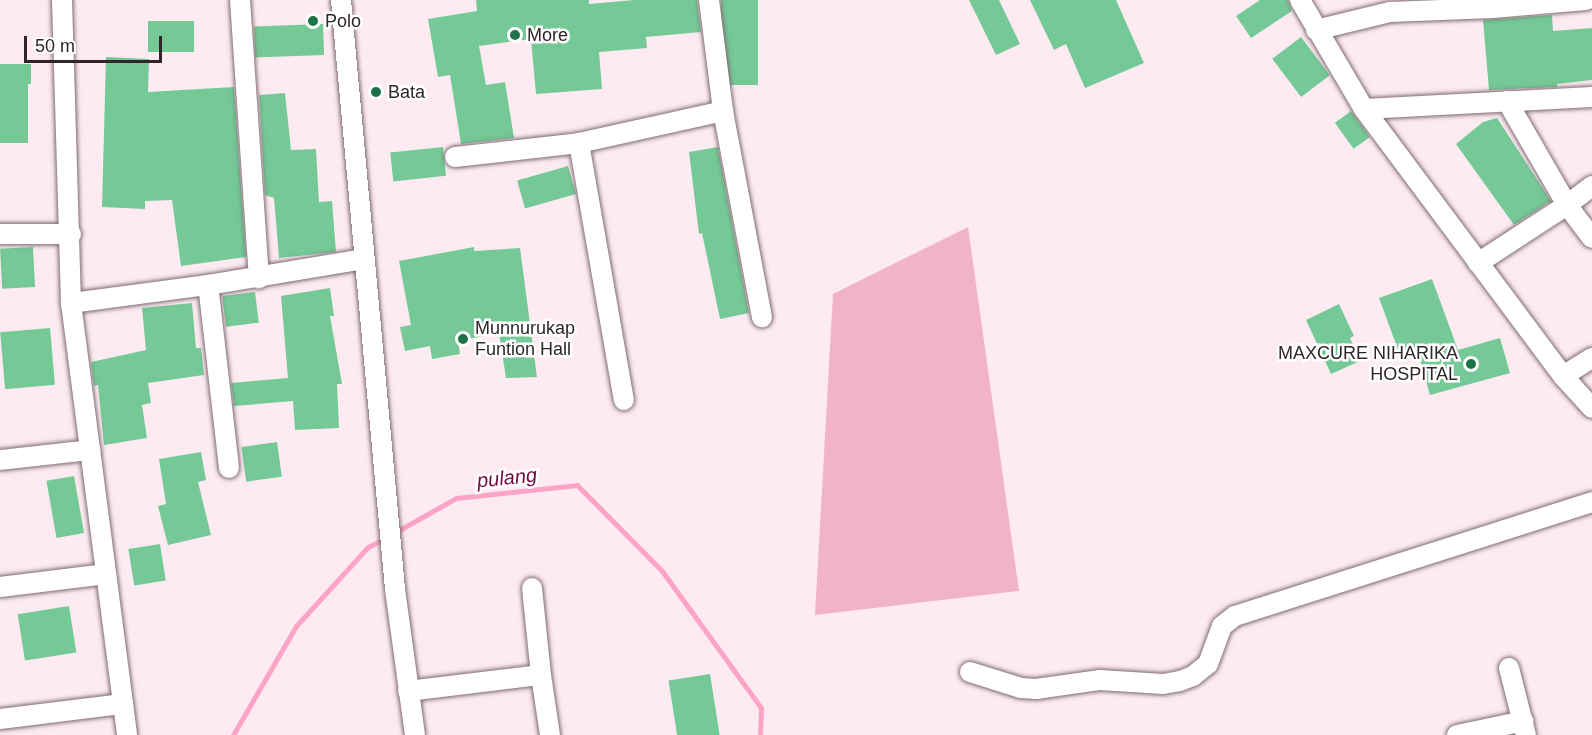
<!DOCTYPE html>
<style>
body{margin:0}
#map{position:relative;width:1592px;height:735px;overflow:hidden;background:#feebf2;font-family:Arial,sans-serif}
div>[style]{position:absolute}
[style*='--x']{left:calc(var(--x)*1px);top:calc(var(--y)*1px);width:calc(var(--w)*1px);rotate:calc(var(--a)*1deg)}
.green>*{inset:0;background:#f0b3ca}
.stream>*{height:5px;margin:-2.5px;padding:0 2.5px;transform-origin:2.5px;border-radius:2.5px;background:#fca4c7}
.building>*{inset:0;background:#74c996;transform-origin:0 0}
.roads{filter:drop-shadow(0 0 2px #7f6b72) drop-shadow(0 0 2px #7f6b72)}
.street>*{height:20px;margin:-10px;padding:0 10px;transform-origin:10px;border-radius:10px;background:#fff}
.dots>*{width:16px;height:16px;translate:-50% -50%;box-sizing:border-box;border:3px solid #fff;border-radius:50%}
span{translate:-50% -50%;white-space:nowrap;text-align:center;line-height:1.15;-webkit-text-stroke:5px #fff;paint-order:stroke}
.poi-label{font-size:18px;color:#2e2629}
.left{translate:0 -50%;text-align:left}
.right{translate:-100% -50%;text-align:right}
.water-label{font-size:20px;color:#710a43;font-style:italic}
.scale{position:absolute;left:24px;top:36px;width:138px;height:27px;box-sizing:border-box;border:3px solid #2e2629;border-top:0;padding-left:8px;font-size:18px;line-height:21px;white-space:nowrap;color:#2e2629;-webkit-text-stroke:4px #fff;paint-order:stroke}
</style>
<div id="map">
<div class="green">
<i style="clip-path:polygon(968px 227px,1019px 591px,815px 615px,833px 294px)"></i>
</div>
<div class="stream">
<i style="--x:394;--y:533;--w:71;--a:-29.4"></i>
<i style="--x:456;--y:498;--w:122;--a:-6.1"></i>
<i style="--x:577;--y:485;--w:121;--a:45.3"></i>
<i style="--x:662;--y:571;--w:169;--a:54.1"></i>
<i style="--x:761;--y:708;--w:27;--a:92"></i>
<i style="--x:233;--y:735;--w:126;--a:-60"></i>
<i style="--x:296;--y:626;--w:107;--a:-47.7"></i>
<i style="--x:368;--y:547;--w:20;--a:-27"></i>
</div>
<div class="building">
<i style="clip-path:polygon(476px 0,589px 0,589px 4px,634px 0,697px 0,701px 32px,646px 37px,647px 48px,599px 52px,602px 89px,536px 94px,531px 39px,479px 46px,486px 85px,505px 82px,514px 138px,461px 144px,450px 75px,438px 77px,428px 19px,477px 11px)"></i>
<i style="left:721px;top:0;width:37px;height:85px"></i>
<i style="clip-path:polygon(969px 0,999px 0,1020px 44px,996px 55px)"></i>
<i style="clip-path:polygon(1030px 0,1116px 0,1144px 63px,1085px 88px,1066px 44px,1054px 50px)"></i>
<i style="clip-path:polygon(1260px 0,1288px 0,1292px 11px,1251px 38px,1236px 16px)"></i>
<i style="clip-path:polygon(1552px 15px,1553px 31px,1592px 28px,1592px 80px,1557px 84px,1557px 87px,1489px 90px,1483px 20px)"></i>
<i style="left:194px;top:21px;width:31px;height:46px;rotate:90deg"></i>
<i style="left:323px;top:24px;width:31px;height:69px;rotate:88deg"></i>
<i style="left:1301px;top:37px;width:48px;height:36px;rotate:53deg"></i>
<i style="clip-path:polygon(106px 57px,149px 59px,148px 92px,234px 87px,246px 257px,181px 266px,172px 200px,145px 201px,145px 209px,102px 207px)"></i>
<i style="clip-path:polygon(0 64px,31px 64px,31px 84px,28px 84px,28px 143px,0 143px)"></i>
<i style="clip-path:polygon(285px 93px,291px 150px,316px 149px,319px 202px,332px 201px,336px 252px,279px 258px,274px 198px,265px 195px,259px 95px)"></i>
<i style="left:1351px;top:111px;width:32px;height:20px;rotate:54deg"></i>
<i style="clip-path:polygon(1497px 118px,1551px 201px,1514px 225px,1456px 144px,1483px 122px)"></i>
<i style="left:443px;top:147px;width:29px;height:53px;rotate:84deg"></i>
<i style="clip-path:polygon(718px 147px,749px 313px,720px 319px,702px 233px,699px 234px,689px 152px)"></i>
<i style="left:568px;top:166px;width:29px;height:53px;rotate:74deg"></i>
<i style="left:33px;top:247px;width:40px;height:33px;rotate:87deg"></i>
<i style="clip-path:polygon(474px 247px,474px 251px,520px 248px,537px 377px,506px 378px,499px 333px,458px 341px,460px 354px,432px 359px,430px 346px,405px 351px,400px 327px,411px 325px,399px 261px)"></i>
<i style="clip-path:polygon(1432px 279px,1458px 350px,1500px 338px,1510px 373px,1430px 395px,1417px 349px,1400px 355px,1379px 298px)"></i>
<i style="clip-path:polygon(330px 288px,334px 316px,330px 316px,342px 384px,337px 384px,339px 428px,295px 430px,293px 401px,234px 406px,231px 383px,288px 378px,281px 296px)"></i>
<i style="left:255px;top:292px;width:31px;height:33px;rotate:83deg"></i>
<i style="clip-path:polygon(192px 303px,196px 348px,201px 348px,204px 375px,148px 383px,151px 403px,142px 405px,147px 438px,104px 445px,98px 385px,94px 386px,91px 362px,146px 350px,142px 308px)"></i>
<i style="clip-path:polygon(1339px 304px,1354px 336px,1350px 338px,1360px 361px,1331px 374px,1306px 320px)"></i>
<i style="left:50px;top:328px;width:57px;height:50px;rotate:85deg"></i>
<i style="left:277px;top:442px;width:35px;height:36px;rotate:82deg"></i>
<i style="clip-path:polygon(201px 452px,206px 480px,198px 482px,211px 535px,168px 545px,158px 506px,166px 504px,159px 459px)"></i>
<i style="left:74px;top:476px;width:58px;height:28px;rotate:80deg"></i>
<i style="left:160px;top:544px;width:37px;height:32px;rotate:81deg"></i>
<i style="left:69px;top:606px;width:47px;height:52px;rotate:81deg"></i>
<i style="left:710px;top:674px;width:62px;height:42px;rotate:81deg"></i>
</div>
<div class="roads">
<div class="street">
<i style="--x:62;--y:0;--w:303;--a:88.3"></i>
<i style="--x:71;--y:303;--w:138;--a:-7.5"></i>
<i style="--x:240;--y:0;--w:279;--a:86.1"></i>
<i style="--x:341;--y:0;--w:591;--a:84.76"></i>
<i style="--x:395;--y:589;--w:147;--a:82.2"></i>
<i style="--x:709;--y:0;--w:112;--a:82.8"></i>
<i style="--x:723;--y:111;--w:210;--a:79.3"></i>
<i style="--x:1300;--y:0;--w:126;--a:59.6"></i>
<i style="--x:1364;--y:109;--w:333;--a:53.3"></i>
<i style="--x:1563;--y:376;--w:43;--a:47.8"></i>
<i style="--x:1316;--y:30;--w:76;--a:-13.7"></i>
<i style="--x:1390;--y:12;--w:102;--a:-2.2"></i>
<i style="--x:1492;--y:8;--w:94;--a:-4.9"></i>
<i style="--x:1364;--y:109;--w:228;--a:-3"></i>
<i style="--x:579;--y:143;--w:261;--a:80.1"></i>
<i style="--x:455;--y:157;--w:125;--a:-6.4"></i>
<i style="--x:579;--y:143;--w:148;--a:-12.5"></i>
<i style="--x:1592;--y:186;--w:31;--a:143"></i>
<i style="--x:1567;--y:205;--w:41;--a:52.9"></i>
<i style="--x:0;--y:234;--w:71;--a:0"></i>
<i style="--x:1478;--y:263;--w:106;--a:-33.1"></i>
<i style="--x:1567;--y:205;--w:120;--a:-120"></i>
<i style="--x:71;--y:303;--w:436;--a:82.6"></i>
<i style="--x:1563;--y:376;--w:34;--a:-32"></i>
<i style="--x:0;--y:460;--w:91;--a:-6.3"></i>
<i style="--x:229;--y:468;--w:184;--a:-96.5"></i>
<i style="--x:208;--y:285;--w:158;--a:-9.5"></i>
<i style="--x:0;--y:587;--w:107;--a:-7"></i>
<i style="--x:532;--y:588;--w:87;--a:84.1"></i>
<i style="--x:1509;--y:668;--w:69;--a:75.8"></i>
<i style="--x:970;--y:672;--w:53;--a:17.4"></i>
<i style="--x:1021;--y:688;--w:15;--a:4"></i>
<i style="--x:1036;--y:689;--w:65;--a:-8"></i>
<i style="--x:1100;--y:680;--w:63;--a:3.6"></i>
<i style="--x:1163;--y:684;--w:17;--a:-10"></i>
<i style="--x:1180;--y:681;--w:14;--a:-21"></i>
<i style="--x:1193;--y:676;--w:19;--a:-39"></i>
<i style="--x:1208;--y:664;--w:40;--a:-69.8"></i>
<i style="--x:1222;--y:626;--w:16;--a:-38"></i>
<i style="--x:1235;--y:616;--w:375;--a:-17.7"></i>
<i style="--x:408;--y:691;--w:134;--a:-6.9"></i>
<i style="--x:541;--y:675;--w:61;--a:81.5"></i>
<i style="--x:0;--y:719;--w:124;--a:-7"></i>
<i style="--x:1457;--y:735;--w:68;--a:-11.8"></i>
</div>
</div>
<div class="dots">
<i style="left:313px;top:21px;background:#1b7347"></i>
<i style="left:515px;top:35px;background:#1b7347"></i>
<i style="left:376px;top:92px;background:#1b7347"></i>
<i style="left:463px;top:339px;background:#1b7347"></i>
<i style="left:1471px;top:364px;background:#1b7347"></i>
</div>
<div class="poi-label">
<span class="left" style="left:325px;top:21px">Polo</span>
<span class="left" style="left:527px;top:35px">More</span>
<span class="left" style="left:388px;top:92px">Bata</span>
<span class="left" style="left:475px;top:339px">Munnurukap<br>Funtion Hall</span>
<span class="right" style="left:1458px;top:364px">MAXCURE NIHARIKA<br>HOSPITAL</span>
</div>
<div class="water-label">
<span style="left:507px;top:478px;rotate:-6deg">pulang</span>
</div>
<div class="scale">50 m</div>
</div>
